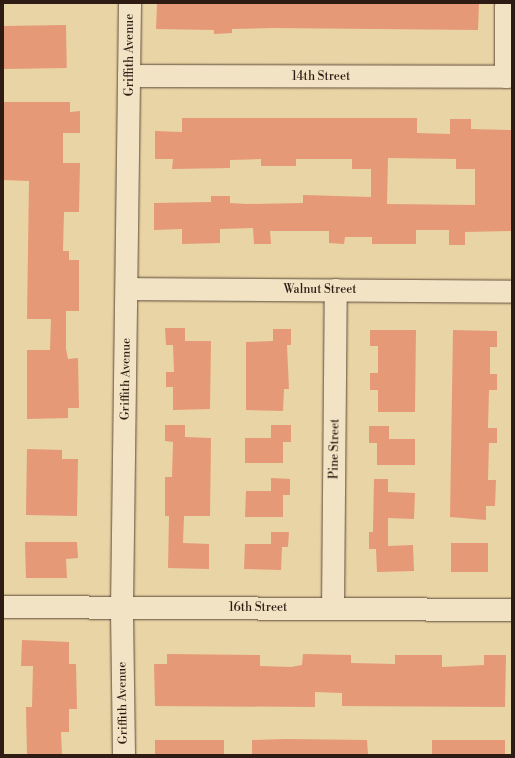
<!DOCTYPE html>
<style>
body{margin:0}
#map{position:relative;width:515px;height:758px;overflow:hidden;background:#e9d4a5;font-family:"Libre Bodoni",serif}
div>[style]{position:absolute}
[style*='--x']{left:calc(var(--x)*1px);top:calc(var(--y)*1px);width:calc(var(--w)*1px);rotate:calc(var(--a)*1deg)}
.building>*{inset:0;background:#e59977;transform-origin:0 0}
.roads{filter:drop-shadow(0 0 1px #5d4938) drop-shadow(0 0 1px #5d4938)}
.minor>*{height:22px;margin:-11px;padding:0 11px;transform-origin:11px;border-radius:11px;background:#f1e3c4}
span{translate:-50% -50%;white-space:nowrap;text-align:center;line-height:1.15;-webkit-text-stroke:4px #f1e3c4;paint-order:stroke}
.street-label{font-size:12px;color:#2e1b13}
.frame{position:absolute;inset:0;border:4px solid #2e1b13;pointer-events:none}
</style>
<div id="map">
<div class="building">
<i style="clip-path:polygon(157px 3px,479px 3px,478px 30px,273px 28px,232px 29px,232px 33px,214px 34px,214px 30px,156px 29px)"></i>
<i style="left:66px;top:25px;width:43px;height:63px;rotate:89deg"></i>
<i style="clip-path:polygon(3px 102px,70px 102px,70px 112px,80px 111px,80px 133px,63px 133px,63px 163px,80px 163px,79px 212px,64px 212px,63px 251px,69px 251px,69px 260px,79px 260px,79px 311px,66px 311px,66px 349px,68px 359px,78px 358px,79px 408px,68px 408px,68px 418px,27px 419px,27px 350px,50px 350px,51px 319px,27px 319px,29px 181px,3px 180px)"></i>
<i style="clip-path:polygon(evenodd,182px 118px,417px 118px,417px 133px,450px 134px,450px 119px,471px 119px,471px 129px,512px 130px,512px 231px,465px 232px,465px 245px,449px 245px,449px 230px,416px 230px,416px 244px,372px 244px,372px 237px,345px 237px,344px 244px,329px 243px,329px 231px,270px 231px,271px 244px,254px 244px,253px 228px,220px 229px,220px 243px,182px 244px,182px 229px,154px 230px,154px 203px,211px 202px,211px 196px,230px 196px,230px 203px,247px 204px,303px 203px,303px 195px,371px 197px,371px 169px,352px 169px,352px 159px,296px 159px,296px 166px,261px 166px,261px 159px,230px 160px,230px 168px,172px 169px,173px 159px,155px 159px,155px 131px,182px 132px,182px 118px,388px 158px,456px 159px,456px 169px,475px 169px,475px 205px,387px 204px,388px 158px)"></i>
<i style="clip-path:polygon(165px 328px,185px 328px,185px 341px,211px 341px,210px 409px,173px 410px,173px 387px,166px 387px,166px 372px,174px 372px,173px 345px,166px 345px)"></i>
<i style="clip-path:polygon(273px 329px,291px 329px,291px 345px,287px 345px,289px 389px,284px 389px,283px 411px,246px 410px,246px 342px,273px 341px)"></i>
<i style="clip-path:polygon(370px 330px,416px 330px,415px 412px,378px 412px,378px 390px,370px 390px,370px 373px,378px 373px,378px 346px,370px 346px)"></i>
<i style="clip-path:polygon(453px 330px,497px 331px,497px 347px,490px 347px,490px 374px,497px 374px,497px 390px,489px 390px,488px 428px,497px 428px,497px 443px,489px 443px,488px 480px,496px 480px,495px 506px,486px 506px,486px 520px,450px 517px)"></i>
<i style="clip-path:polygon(165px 425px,185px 425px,185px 437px,211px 438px,210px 516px,184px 516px,183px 543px,209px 544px,209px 569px,168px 568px,169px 516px,165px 516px,165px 477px,172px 477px,173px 442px,165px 441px)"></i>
<i style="clip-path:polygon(271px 425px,291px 425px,291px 442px,283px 442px,283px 463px,245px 463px,245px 438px,271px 438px)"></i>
<i style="clip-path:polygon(369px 426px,389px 426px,389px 439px,415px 439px,415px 465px,377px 465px,377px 443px,369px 443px)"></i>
<i style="clip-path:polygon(27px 449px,62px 450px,62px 459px,78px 459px,77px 516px,26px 515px)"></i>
<i style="clip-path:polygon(271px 478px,290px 479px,290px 495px,283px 495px,283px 517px,245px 517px,246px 491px,271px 491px)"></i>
<i style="clip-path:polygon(374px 479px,388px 479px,388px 492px,415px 493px,414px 519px,388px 518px,388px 546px,413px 545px,414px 571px,377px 572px,376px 549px,369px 549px,369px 532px,373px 532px)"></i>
<i style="clip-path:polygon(271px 532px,289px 532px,288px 547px,282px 547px,281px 570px,244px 569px,245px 544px,271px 544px)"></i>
<i style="clip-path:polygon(25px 542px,77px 542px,78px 558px,66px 559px,67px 578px,26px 578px)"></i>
<i style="left:488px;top:543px;width:29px;height:37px;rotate:90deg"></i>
<i style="clip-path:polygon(22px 640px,69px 642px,69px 664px,76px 664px,77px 709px,69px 709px,69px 732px,61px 732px,62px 755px,27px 755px,26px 707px,32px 707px,33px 666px,21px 666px)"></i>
<i style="clip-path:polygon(167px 654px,260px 655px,260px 666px,291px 667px,302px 665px,303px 654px,351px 655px,351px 663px,395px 664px,395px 655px,442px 655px,442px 667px,484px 665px,484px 655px,506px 655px,505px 707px,342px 706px,342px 693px,315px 692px,315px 707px,155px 706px,154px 664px,167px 664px)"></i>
<i style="clip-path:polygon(286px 739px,367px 740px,368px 755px,252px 755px,252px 740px)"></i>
<i style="left:224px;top:740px;width:15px;height:69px;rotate:90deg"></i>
<i style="left:432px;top:740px;width:73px;height:15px"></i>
</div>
<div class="roads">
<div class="minor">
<i style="--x:129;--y:76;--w:383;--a:0.1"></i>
<i style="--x:506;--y:77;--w:71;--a:-90"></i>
<i style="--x:128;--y:289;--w:384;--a:0.4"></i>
<i style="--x:3;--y:607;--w:509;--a:0.34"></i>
<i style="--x:333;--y:608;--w:318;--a:-89.5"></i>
<i style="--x:124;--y:755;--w:147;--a:-90.8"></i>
<i style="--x:122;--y:608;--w:605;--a:-89.24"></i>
</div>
</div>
<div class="street-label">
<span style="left:130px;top:55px;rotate:-90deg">Griffith Avenue</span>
<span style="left:321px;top:77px">14th Street</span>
<span style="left:320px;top:290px">Walnut Street</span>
<span style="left:126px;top:379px;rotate:-89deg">Griffith Avenue</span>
<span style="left:335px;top:449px;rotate:-89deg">Pine Street</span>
<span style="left:258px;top:608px">16th Street</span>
<span style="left:123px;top:703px;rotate:-91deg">Griffith Avenue</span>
</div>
<div class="frame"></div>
</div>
